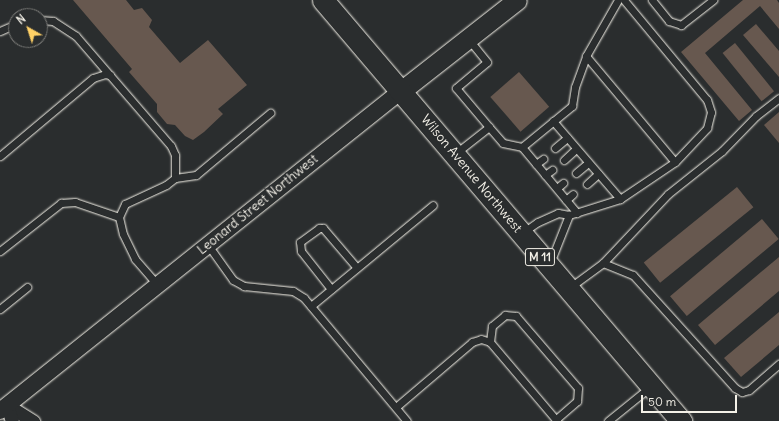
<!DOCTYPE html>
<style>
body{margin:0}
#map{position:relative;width:779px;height:421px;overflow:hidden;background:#2a2d2e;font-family:Delius,sans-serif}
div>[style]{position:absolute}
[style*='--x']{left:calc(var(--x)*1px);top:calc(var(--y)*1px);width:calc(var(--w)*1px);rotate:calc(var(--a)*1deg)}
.building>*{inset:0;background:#67584f;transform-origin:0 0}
.roads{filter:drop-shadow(0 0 1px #f4f1e8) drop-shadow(0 0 1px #f4f1e8)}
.service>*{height:7px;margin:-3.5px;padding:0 3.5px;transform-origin:3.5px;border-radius:3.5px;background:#2a2d2e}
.minor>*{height:13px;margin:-6.5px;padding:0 6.5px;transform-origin:6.5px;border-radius:6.5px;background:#2a2d2e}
.tertiary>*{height:16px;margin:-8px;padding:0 8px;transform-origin:8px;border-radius:8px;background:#2a2d2e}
.secondary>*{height:19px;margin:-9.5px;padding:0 9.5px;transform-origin:9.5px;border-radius:9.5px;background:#2a2d2e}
.primary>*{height:21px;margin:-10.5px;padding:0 10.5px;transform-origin:10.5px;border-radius:10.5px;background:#2a2d2e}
span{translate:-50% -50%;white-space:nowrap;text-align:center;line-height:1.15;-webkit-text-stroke:3px #2a2d2e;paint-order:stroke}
.shield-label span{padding:1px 3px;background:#2a2d2e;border:1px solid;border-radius:3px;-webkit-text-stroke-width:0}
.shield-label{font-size:12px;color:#f4f1e8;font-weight:700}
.street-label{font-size:13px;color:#f4f1e8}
.north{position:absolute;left:8px;top:8px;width:40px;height:40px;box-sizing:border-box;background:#2a2d2e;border:1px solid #7b7b78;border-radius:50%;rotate:321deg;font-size:11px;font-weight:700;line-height:16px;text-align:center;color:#f4f1e8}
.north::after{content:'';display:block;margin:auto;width:14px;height:18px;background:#ffd166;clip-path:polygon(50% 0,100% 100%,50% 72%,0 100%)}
.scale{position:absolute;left:641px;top:395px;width:96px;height:18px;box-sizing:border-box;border:2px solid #f4f1e8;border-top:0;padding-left:5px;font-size:12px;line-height:14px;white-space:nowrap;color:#f4f1e8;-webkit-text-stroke:3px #2a2d2e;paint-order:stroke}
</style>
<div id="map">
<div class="building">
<i style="clip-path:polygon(73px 0,126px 0,134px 10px,142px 8px,152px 20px,149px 27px,180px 63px,208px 40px,247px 85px,218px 109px,223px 114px,204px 132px,193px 140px,185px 136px,175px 125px,167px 124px,157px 112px,157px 104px,129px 72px,132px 69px)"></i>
<i style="clip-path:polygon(743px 0,777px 0,779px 3px,779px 29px,760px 6px,705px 53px,752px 110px,739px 121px,681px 52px)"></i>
<i style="clip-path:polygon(756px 24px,779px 51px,779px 77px,743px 35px)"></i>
<i style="left:735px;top:43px;width:62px;height:16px;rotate:51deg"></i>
<i style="left:519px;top:72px;width:46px;height:38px;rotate:49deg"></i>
<i style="clip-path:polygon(779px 112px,779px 143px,764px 125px)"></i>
<i style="left:737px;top:187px;width:26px;height:120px;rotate:51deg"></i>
<i style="left:762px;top:219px;width:26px;height:120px;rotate:50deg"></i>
<i style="clip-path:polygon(779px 257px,779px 291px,715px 345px,698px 325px)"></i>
<i style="clip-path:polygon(779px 312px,779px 345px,741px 377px,724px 358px)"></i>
</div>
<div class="roads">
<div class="service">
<i style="--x:652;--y:0;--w:27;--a:51"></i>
<i style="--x:669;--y:21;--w:13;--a:18"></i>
<i style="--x:681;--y:25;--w:41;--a:-38"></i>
<i style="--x:40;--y:20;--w:13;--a:4"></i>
<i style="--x:53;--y:21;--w:27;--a:33"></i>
<i style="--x:76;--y:36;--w:145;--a:49.2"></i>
<i style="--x:171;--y:146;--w:10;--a:66"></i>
<i style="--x:175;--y:155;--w:23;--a:90"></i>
<i style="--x:175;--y:178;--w:11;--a:142"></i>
<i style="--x:166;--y:185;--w:45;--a:155.1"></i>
<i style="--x:125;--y:204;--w:14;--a:115"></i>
<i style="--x:119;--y:217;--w:17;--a:77"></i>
<i style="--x:123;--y:234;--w:28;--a:64"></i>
<i style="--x:135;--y:259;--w:35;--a:49"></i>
<i style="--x:0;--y:31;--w:17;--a:-24"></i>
<i style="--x:586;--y:56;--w:138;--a:50"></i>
<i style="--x:553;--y:121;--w:103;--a:49.3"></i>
<i style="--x:489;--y:127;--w:21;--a:49"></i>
<i style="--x:503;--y:143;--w:19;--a:12"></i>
<i style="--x:555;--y:148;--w:16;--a:-40"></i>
<i style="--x:456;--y:153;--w:42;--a:-38.2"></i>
<i style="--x:489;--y:127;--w:51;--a:-130.2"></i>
<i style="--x:456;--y:88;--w:40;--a:-40"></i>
<i style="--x:487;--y:62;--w:28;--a:-129"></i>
<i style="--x:0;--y:156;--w:121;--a:-40"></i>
<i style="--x:93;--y:78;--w:13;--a:-18"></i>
<i style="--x:105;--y:74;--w:5;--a:11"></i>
<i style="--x:564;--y:160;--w:16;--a:-43"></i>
<i style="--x:536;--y:164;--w:9;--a:-36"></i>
<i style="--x:576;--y:173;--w:16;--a:-40"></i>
<i style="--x:545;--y:175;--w:9;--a:-36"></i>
<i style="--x:175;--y:178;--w:21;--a:-8"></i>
<i style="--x:196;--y:175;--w:97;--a:-40"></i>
<i style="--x:587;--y:184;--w:15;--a:-42"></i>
<i style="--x:557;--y:188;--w:8;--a:-40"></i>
<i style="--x:566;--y:200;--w:9;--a:-41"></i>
<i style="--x:577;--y:213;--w:86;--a:-129.8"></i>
<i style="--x:522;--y:147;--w:65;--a:-39.4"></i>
<i style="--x:572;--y:106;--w:19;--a:-81"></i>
<i style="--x:575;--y:87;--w:33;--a:-70"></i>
<i style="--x:586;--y:56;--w:64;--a:-60.3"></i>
<i style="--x:522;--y:233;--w:19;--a:-35"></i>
<i style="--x:538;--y:222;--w:22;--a:-24"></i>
<i style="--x:558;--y:213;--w:11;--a:10"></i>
<i style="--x:569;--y:215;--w:53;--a:-17.4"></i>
<i style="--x:620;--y:199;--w:66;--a:-33.9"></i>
<i style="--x:675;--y:162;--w:47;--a:-46.7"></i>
<i style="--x:707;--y:128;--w:16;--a:-76"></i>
<i style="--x:711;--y:112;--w:13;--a:-108"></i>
<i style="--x:707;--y:100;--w:130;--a:-129.7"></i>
<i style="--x:208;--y:245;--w:43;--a:54.5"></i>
<i style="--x:233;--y:280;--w:13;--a:29"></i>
<i style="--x:244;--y:286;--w:49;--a:5.8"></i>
<i style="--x:293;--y:291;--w:13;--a:32"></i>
<i style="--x:304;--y:298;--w:160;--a:50.1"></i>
<i style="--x:0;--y:251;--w:78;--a:-38.2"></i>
<i style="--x:61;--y:203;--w:14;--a:-4"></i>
<i style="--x:75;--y:202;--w:46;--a:18.8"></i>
<i style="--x:550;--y:263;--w:52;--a:-68.4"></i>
<i style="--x:603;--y:263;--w:32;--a:22"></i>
<i style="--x:633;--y:275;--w:152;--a:47.9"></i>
<i style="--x:735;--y:388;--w:8;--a:30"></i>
<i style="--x:742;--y:392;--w:7;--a:-16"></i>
<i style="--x:749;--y:390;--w:40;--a:-41"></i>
<i style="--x:569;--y:288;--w:42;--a:-36.3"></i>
<i style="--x:603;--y:263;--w:95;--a:-46.7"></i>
<i style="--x:668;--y:194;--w:69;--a:-38.5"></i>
<i style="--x:722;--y:151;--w:49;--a:-45.8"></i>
<i style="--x:756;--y:116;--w:29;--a:-38"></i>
<i style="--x:331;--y:289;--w:48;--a:-128.3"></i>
<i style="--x:301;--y:251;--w:9;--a:-96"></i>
<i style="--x:300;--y:242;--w:24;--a:-36"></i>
<i style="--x:319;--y:228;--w:4;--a:0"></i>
<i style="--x:323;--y:228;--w:52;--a:49.6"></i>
<i style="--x:311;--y:306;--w:158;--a:-39.6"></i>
<i style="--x:0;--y:309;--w:35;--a:-39"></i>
<i style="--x:490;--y:342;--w:16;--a:-83"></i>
<i style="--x:492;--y:326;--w:17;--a:-40"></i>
<i style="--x:505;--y:315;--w:11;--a:5"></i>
<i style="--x:516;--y:316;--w:95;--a:49.3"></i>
<i style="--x:578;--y:388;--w:13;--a:94"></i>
<i style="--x:577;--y:401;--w:28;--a:139"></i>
<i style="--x:396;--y:407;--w:100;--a:-40.5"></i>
<i style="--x:472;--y:342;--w:9;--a:-18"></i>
<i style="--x:481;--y:339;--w:9;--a:18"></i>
<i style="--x:490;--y:342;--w:104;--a:49.7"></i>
<i style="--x:608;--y:421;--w:54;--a:-39"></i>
</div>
<div class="minor">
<i style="--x:7;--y:405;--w:31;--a:32"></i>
<i style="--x:7;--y:405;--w:17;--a:73"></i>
</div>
<div class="tertiary">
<i style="--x:0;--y:411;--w:513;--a:-38.59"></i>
</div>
<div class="secondary">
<i style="--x:401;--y:91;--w:147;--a:-38.1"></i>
</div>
<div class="primary">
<i style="--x:323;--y:0;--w:553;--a:49.62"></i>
</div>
</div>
<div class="shield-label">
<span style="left:540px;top:257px">M 11</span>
</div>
<div class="street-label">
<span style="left:471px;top:174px;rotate:50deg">Wilson Avenue Northwest</span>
<span style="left:258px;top:205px;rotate:-39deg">Leonard Street Northwest</span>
</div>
<div class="north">N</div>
<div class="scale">50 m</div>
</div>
